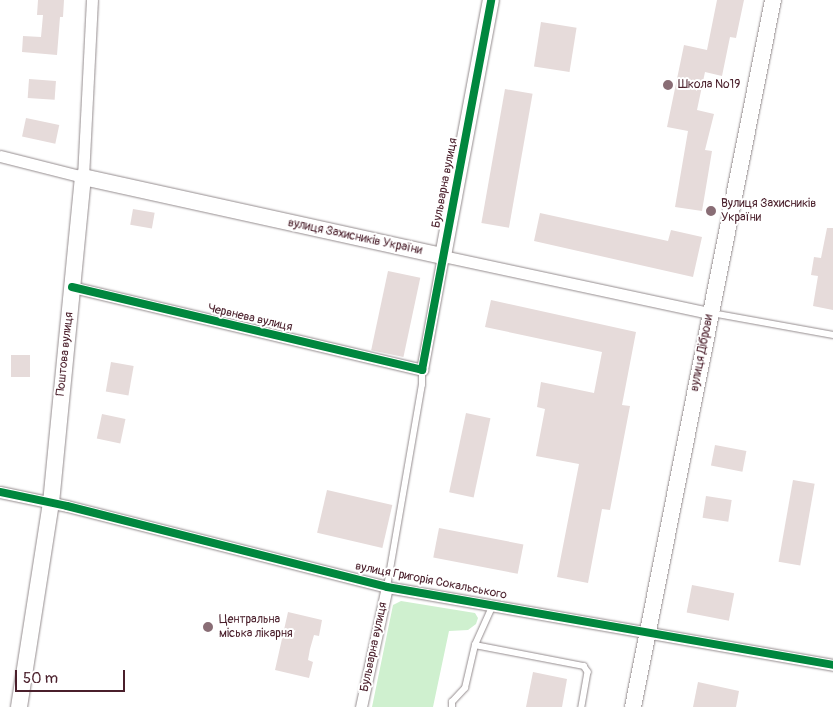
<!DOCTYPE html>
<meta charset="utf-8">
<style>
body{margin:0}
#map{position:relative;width:833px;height:707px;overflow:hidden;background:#fff;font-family:Pangolin,sans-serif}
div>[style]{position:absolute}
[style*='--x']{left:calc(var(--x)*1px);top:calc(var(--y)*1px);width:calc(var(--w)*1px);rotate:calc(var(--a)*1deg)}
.green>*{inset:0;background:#cff0cf}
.building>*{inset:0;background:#e6dbda;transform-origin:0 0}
.roads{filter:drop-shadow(0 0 1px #948c8e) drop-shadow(0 0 1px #948c8e)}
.lane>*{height:5.5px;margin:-2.75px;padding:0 2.75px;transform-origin:2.75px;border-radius:2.75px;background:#fff}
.street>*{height:11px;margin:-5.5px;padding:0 5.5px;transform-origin:5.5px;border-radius:5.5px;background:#fff}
.secondary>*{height:16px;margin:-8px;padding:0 8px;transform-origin:8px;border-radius:8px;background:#fff}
.cycleway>*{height:8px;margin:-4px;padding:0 4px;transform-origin:4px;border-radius:4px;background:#00873e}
.dots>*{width:14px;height:14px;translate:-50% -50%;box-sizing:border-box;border:2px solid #fff;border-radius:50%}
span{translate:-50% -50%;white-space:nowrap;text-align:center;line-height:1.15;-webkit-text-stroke:4px #fff;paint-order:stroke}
.poi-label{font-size:12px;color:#4a1f2b}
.left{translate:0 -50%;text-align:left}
.street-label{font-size:12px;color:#4a1f2b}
.scale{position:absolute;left:15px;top:670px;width:110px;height:22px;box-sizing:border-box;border:2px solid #4a1f2b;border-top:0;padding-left:6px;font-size:15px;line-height:18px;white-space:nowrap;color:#4a1f2b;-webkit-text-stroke:4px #fff;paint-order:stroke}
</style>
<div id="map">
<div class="green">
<i style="clip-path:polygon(401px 601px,475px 613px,478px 618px,476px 624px,468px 630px,449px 631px,433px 707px,372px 707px,393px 605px)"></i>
</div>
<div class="building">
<i style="clip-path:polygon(38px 0,64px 0,63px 17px,60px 17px,57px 55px,22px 52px,23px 36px,41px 37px,43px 15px,37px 15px)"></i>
<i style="clip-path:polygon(717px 0,744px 0,736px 38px,730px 37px,722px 76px,705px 72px,697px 110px,714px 114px,705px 150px,712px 151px,702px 211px,675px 207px,688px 131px,667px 127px,684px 45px,707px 50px)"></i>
<i style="left:541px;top:22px;width:36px;height:45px;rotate:9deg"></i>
<i style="left:29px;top:79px;width:27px;height:19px;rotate:4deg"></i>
<i style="left:505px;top:89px;width:28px;height:136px;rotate:10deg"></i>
<i style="left:26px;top:118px;width:34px;height:19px;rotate:12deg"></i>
<i style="left:133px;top:209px;width:22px;height:16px;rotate:10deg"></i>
<i style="clip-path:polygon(540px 213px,668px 241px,671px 230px,702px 237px,693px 277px,534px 241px)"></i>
<i style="clip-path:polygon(827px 228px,833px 228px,833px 310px,813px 306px,818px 276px,811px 275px,814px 257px,821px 258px)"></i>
<i style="left:388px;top:271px;width:33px;height:81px;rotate:12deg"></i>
<i style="clip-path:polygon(491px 300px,636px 332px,622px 405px,630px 406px,610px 510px,602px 509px,588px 583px,557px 577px,579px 464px,536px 456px,545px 409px,537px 407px,541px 382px,594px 393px,602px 352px,485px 327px)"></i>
<i style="left:11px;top:355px;width:19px;height:22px"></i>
<i style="left:111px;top:362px;width:23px;height:30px;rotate:10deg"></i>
<i style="left:466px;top:413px;width:25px;height:81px;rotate:12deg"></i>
<i style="left:102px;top:414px;width:24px;height:25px;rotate:12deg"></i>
<i style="left:715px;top:445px;width:32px;height:21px;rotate:11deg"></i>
<i style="left:793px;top:480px;width:22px;height:83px;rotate:10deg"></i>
<i style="left:327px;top:490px;width:67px;height:44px;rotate:13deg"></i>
<i style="left:706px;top:496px;width:26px;height:22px;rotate:9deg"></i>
<i style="left:439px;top:528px;width:86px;height:30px;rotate:11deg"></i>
<i style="left:692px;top:585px;width:43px;height:28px;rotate:11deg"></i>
<i style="clip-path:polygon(288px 612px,322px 620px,319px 636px,314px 635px,310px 649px,308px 660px,313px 662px,309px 678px,275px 670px)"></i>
<i style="clip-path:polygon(533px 672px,567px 679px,562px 707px,526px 707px)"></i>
<i style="clip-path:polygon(698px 682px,739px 691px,736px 707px,693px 707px)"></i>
</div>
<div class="roads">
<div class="lane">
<i style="--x:712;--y:313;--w:123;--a:10.3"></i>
<i style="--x:387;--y:587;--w:205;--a:-80.2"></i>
<i style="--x:422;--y:385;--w:15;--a:-90"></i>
<i style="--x:475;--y:645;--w:44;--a:-65.8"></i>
<i style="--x:452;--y:707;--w:5;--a:-90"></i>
<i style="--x:452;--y:702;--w:19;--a:-47"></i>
<i style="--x:465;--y:688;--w:44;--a:-76.9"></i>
<i style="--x:475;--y:645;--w:111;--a:10.9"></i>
<i style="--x:584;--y:666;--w:7;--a:56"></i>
<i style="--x:588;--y:672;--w:36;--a:100"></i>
</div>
<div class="street">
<i style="--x:0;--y:156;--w:86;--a:14.2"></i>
<i style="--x:83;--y:177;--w:177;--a:-87.1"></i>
<i style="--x:72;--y:287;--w:360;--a:13.3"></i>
<i style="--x:422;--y:370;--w:116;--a:-79.6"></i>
<i style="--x:443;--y:256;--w:273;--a:12.1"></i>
<i style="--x:0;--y:492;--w:68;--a:11.8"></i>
<i style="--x:67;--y:506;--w:330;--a:14.2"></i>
<i style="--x:387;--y:587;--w:453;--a:9.9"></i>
<i style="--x:361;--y:707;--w:123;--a:-77.8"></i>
</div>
<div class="secondary">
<i style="--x:19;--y:707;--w:206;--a:-81.1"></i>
<i style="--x:51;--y:503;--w:328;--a:-84.4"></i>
<i style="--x:83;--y:177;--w:369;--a:12.4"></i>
<i style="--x:443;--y:256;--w:260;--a:-79.4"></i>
<i style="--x:633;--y:707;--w:721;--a:-78.8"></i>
</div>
</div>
<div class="cycleway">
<i style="--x:72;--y:287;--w:360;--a:13.3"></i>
<i style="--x:422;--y:370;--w:376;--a:-79.4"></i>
<i style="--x:0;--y:492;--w:68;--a:11.8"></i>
<i style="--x:67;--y:506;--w:330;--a:14.2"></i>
<i style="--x:387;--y:587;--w:453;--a:9.9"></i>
</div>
<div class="dots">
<i style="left:668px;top:85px;background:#896d75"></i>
<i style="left:711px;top:211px;background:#896d75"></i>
<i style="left:208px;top:627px;background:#896d75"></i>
</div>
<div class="poi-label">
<span class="left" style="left:678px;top:85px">Школа №19</span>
<span class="left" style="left:721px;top:211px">Вулиця Захисників<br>України</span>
<span class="left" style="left:219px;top:627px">Центральна<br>міська лікарня</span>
</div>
<div class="street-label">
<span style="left:445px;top:183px;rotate:-79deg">Бульварна вулиця</span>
<span style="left:355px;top:237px;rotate:12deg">вулиця Захисників України</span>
<span style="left:250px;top:318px;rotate:13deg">Червнева вулиця</span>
<span style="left:702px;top:353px;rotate:-79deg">вулиця Діброви</span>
<span style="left:65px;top:354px;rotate:-84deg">Поштова вулиця</span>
<span style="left:431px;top:581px;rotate:11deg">вулиця Григорія Сокальського</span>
<span style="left:374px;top:647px;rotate:-78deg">Бульварна вулиця</span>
</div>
<div class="scale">50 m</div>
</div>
